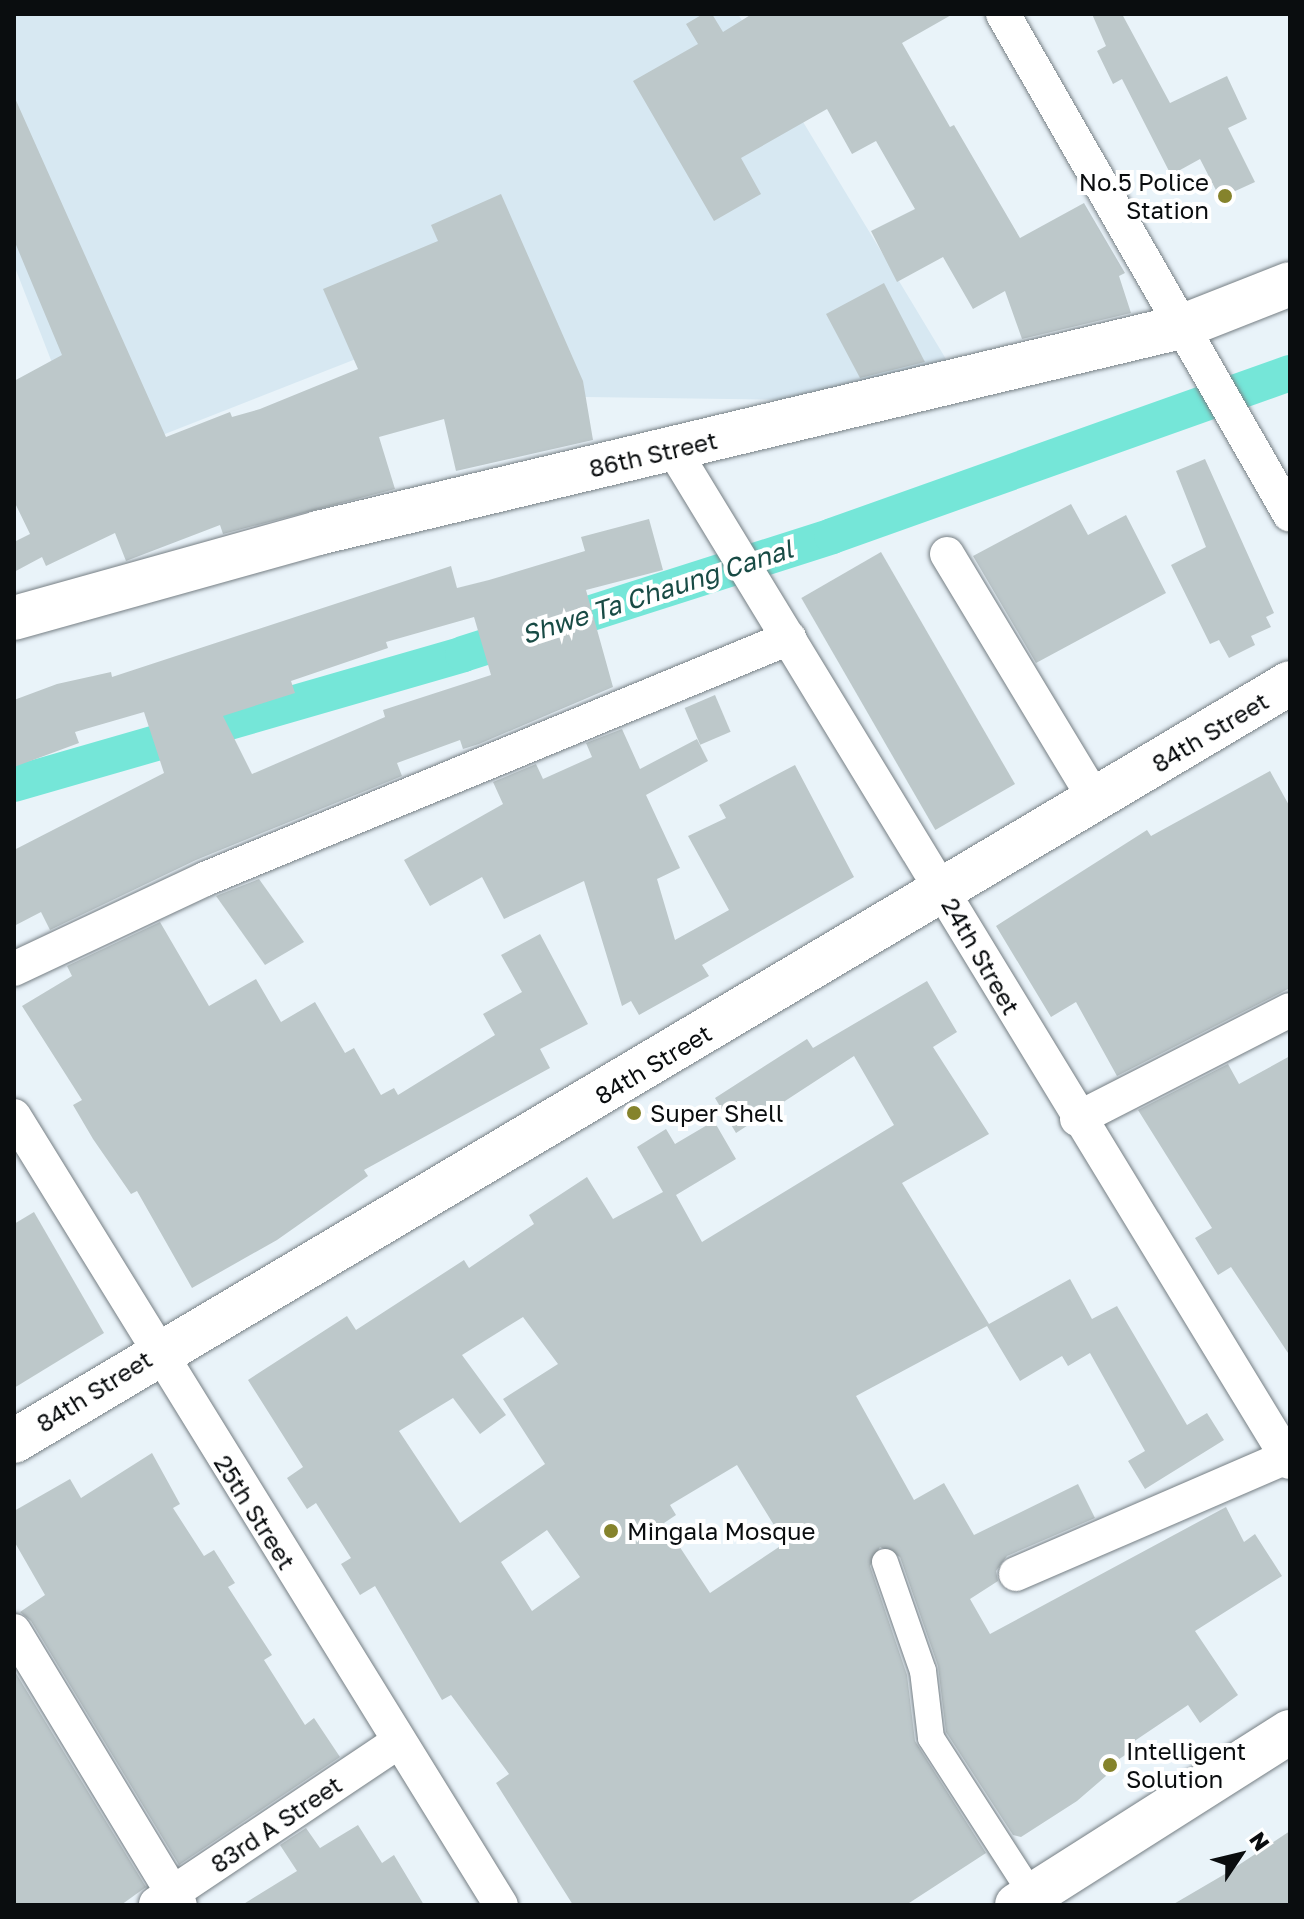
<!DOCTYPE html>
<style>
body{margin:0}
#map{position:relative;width:1304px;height:1919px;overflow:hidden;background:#e9f3f9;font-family:"Golos Text",sans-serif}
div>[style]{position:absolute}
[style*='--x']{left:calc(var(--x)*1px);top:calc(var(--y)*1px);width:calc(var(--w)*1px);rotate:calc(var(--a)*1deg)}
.built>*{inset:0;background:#d7e8f2}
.canal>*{height:36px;margin:-18px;padding:0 18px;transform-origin:18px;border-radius:18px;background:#75e6d8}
.building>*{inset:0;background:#bdc8ca;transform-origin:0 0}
.roads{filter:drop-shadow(0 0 2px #767f84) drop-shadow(0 0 2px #767f84)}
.pedestrian>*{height:26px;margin:-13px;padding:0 13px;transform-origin:13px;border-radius:13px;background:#fff}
.minor>*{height:34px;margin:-17px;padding:0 17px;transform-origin:17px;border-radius:17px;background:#fff}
.tertiary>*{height:44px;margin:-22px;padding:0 22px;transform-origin:22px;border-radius:22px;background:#fff}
.dots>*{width:22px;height:22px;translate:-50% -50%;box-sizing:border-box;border:4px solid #fff;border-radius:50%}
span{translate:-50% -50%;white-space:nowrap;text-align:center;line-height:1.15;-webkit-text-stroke:8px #fff;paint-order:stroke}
.poi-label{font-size:24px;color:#0a0d0f}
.right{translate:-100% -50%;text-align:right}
.left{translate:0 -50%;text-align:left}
.street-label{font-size:24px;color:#0a0d0f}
.water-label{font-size:26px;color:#184b45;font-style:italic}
.frame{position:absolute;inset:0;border:16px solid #0a0d0f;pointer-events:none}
.north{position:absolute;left:1200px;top:1815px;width:80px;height:80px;-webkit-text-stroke:6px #fff;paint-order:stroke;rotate:55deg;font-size:22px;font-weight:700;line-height:32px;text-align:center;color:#0a0d0f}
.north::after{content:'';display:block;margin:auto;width:28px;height:36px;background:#0a0d0f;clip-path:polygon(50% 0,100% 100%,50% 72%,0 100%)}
</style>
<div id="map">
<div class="built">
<i style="clip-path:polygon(14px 14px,738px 14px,952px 369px,861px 401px,586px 397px,449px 428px,417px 335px,91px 463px,14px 265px)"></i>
</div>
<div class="canal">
<i style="--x:14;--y:784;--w:467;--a:-16.1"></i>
<i style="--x:463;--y:654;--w:387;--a:-17.7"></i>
<i style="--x:832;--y:536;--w:486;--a:-19.6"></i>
</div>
<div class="building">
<i style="clip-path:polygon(703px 14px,712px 14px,723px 32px,752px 14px,953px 14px,902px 43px,950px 127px,954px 125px,1020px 238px,1084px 203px,1125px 273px,1119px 276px,1131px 313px,1022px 339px,1005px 291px,973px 309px,943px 257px,897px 282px,871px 231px,915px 209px,876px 141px,852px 154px,827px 109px,741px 158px,761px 194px,714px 221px,633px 81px,698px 44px,686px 24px)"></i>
<i style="clip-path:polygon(1092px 14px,1122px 14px,1170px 103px,1227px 76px,1247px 119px,1228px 128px,1255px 182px,1220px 198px,1200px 159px,1171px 175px,1122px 79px,1113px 84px,1097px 51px,1106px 46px)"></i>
<i style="clip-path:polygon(14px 96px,166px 437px,230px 412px,232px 417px,260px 409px,358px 369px,323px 289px,438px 241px,431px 225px,501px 194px,583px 381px,593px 440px,456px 471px,444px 419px,379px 437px,395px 489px,223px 534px,220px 525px,126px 561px,115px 533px,46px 566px,42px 557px,14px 572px,14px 542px,30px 534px,14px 501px,14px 381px,62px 355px,14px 240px)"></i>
<i style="clip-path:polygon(884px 283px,925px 362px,860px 378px,826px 314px)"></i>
<i style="clip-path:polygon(1205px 459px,1274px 613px,1266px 617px,1271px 627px,1251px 636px,1255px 645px,1229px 658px,1219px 640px,1210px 644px,1171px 565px,1206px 547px,1176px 471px)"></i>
<i style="clip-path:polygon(1071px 504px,1088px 535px,1126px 515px,1166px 593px,1036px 663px,973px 556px)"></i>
<i style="clip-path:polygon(evenodd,649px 519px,663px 570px,586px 590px,613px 687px,479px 744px,463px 749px,460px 740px,397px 763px,402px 776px,196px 860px,50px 930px,41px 912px,14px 926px,14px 850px,164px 773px,144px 712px,75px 732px,79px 743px,14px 767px,14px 700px,57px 684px,111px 672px,112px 677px,451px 566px,457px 588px,489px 580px,585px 551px,581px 537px,649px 519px,474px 617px,491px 675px,383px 710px,385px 717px,252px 774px,223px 716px,295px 693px,291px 681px,388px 648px,386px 642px,474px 617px)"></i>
<i style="left:881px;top:552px;width:268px;height:92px;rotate:60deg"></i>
<i style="left:715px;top:695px;width:40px;height:33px;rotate:67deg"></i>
<i style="clip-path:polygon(622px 729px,640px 769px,697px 739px,708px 761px,646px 795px,680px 868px,657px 879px,675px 940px,729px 910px,688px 836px,726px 818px,719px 805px,795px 765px,854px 877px,702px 965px,709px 976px,639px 1015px,631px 1001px,622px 1006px,584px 881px,504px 919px,482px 877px,430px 906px,404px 860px,503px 804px,493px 782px,536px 764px,543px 779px,592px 757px,586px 743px)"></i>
<i style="clip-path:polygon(1270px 771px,1290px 807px,1290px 988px,1117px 1076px,1076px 1002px,1051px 1017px,996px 926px,1147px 830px,1151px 836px)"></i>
<i style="clip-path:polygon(259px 879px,304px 942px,265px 965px,216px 896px)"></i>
<i style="clip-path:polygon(160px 922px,209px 1006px,256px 979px,281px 1022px,315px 1002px,345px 1053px,354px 1048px,381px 1095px,394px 1088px,398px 1095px,495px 1035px,483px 1014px,522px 992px,501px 955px,540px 934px,588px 1024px,540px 1049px,550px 1068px,364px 1170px,368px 1176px,277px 1240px,192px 1288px,137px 1191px,131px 1194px,93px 1139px,73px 1105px,82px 1100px,22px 1006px,72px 976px,67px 966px)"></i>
<i style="clip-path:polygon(evenodd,927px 981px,957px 1032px,933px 1047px,989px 1134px,902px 1183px,989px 1324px,1070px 1279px,1092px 1319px,1117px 1306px,1187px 1425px,1207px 1413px,1224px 1440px,1145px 1489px,1128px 1461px,1145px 1451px,1090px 1353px,1068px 1366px,1062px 1356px,1020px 1381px,987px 1326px,856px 1396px,914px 1500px,944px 1483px,974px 1535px,1078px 1484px,1095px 1518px,1007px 1556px,996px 1571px,998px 1581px,970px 1599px,990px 1634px,1226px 1507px,1244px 1542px,1255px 1534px,1282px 1576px,1195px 1631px,1238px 1695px,1200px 1723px,1188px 1705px,1133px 1742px,1137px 1747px,1103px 1770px,1106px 1776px,1077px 1801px,1021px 1837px,1013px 1835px,946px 1732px,938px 1666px,900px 1557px,880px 1547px,870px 1566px,907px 1675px,915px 1741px,986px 1853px,906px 1905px,573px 1905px,496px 1783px,509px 1774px,451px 1695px,442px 1700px,375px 1586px,360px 1595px,341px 1564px,351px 1558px,316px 1503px,307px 1509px,287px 1478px,303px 1467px,248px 1380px,347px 1316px,356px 1330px,464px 1260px,469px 1268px,534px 1224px,529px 1215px,587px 1177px,613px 1219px,663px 1192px,637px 1147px,666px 1129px,675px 1144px,714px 1121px,736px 1159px,676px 1195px,702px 1242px,894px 1125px,854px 1056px,736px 1133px,715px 1098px,807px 1039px,813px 1048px,927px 981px,523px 1317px,558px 1364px,503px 1399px,545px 1464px,460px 1523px,399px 1431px,453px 1398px,480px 1434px,506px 1415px,462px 1355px,523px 1317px,927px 981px,737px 1465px,785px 1543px,710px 1593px,664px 1523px,676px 1515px,670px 1505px,737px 1465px,927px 981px,547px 1530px,580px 1577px,532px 1611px,501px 1562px,547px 1530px)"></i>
<i style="clip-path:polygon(1290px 1056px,1290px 1356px,1231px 1267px,1218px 1275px,1195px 1238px,1212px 1228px,1138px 1110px,1228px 1064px,1239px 1084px)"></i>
<i style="clip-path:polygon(34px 1212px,104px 1333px,14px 1388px,14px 1224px)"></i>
<i style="clip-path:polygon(152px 1453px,180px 1504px,173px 1508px,204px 1556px,214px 1550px,235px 1583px,228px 1587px,272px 1655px,264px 1660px,305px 1725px,314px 1718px,340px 1757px,179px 1865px,31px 1621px,20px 1612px,45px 1595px,14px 1541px,14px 1511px,70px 1479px,81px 1498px)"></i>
<i style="clip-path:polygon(14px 1670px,146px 1887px,121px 1905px,14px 1905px)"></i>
<i style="clip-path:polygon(358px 1825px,382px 1863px,394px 1855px,424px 1905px,242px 1905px,297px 1871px,280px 1845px,306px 1828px,320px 1848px)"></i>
<i style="clip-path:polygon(1290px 1831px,1290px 1905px,1172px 1905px,1225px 1874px)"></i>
</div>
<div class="roads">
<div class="pedestrian">
<i style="--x:885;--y:1562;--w:115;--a:70.8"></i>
<i style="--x:923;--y:1671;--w:67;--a:83.2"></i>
<i style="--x:931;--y:1738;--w:187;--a:57.2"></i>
</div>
<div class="minor">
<i style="--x:1003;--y:14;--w:577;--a:60.19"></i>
<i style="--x:673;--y:449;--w:1186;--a:58.66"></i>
<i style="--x:947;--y:554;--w:288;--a:58.9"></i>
<i style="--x:14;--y:969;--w:211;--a:-25.2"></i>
<i style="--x:205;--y:879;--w:632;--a:-22.42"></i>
<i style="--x:14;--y:1116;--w:927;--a:58.32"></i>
<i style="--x:1077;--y:1119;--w:239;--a:-27.1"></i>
<i style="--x:1016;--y:1574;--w:295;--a:-23.4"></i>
<i style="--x:14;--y:1631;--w:320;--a:58.8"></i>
<i style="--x:156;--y:1904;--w:291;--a:-33.8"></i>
</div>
<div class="tertiary">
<i style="--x:14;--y:618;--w:316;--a:-15.6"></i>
<i style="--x:318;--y:533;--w:887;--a:-13.43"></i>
<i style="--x:1181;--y:327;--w:117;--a:-21.5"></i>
<i style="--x:14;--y:1441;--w:1484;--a:-30.71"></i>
<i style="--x:1017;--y:1905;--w:323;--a:-32.4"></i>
</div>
</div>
<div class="dots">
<i style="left:1225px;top:196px;background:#85832c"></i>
<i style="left:634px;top:1113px;background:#85832c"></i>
<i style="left:611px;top:1531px;background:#85832c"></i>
<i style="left:1110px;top:1765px;background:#85832c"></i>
</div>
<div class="poi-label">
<span class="right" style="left:1209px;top:196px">No.5 Police<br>Station</span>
<span class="left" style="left:650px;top:1113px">Super Shell</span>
<span class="left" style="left:627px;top:1531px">Mingala Mosque</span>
<span class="left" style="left:1126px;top:1765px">Intelligent<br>Solution</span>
</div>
<div class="street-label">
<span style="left:653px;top:454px;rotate:-13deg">86th Street</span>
<span style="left:1210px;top:732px;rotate:-31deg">84th Street</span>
<span style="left:981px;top:956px;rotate:60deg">24th Street</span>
<span style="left:653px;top:1064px;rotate:-31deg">84th Street</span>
<span style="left:94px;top:1391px;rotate:-32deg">84th Street</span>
<span style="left:255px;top:1512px;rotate:58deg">25th Street</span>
<span style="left:276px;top:1824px;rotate:-34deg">83rd A Street</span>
</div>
<div class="water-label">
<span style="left:657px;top:592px;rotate:-18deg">Shwe Ta Chaung Canal</span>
</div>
<div class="frame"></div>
<div class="north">N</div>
</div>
